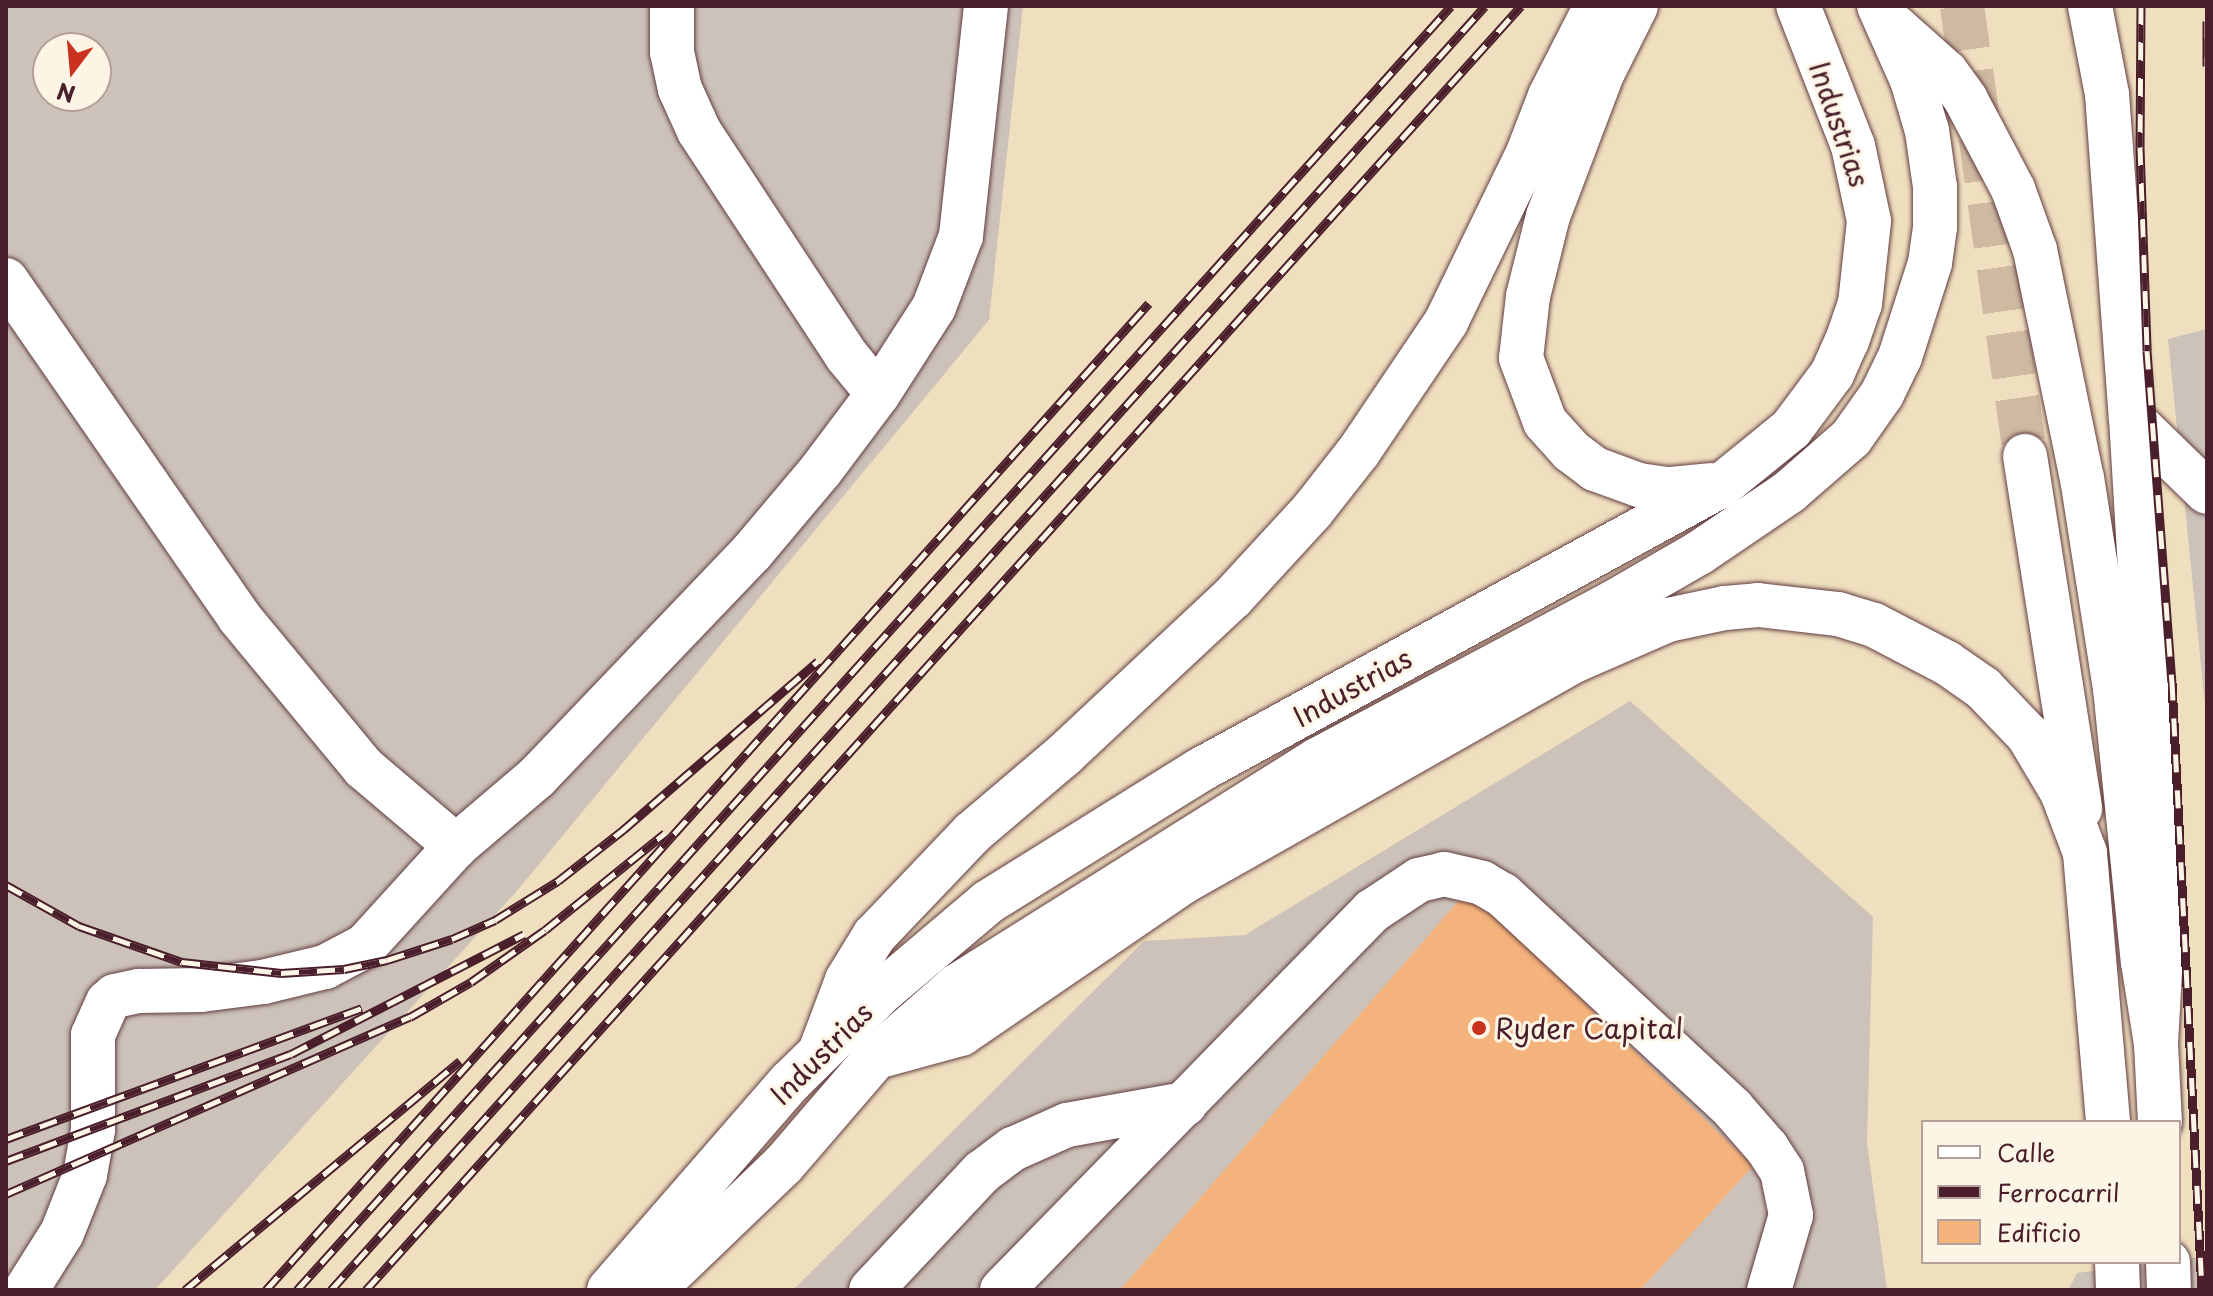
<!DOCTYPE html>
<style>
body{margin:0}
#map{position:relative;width:2213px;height:1296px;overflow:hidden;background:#efdfbe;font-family:"Playpen Sans",sans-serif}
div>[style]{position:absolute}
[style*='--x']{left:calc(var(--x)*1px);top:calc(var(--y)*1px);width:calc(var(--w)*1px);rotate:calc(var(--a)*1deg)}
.industrial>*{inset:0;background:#ccc2b9}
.building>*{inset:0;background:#f4b37c}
.major-tunnel>*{height:44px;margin-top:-22px;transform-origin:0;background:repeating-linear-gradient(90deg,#ceb9a1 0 44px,transparent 0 66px)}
.roads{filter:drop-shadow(0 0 2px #633c41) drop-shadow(0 0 2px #633c41)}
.minor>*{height:44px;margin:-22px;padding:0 22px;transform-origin:22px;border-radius:22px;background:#fff}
.major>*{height:44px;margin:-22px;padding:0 22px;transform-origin:22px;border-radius:22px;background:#fff}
.rail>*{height:9px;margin-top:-4.5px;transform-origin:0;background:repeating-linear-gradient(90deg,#fcf5e5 0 18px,#4a1f2b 0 36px);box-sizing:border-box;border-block:2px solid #4a1f2b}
.dots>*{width:22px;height:22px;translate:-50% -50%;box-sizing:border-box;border:4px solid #fcf5e5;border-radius:50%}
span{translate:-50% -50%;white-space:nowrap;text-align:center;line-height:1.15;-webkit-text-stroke:6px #fcf5e5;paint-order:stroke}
.street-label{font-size:28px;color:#4a1f2b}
.poi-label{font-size:28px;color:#4a1f2b}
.left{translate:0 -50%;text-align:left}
.frame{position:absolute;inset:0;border:8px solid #4a1f2b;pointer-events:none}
.legend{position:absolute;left:1921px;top:1120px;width:260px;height:144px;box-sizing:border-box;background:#fcf5e5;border:2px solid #b59f9b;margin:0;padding:10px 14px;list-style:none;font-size:24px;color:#4a1f2b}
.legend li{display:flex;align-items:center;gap:16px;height:40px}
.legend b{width:40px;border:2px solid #b59f9b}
.north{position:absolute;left:32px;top:32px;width:80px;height:80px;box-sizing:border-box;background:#fcf5e5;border:2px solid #b59f9b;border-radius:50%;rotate:196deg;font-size:22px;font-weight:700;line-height:32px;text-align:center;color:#4a1f2b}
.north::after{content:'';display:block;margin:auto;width:28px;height:36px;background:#c8321e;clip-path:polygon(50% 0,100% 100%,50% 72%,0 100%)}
</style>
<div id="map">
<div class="industrial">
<i style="clip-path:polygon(evenodd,6px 6px,1023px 6px,989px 320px,516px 892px,155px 1290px,6px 1290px,6px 6px,48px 48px,96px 48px,96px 96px,48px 96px,48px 48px)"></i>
<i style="clip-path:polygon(2207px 329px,2207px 725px,2168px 339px)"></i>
<i style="clip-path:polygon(1630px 701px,1873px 917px,1867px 1143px,1887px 1290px,793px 1290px,1144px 941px,1245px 935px)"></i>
<i style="clip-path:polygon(2207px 1256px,2207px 1290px,2068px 1290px,2077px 1273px)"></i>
</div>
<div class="building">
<i style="clip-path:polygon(1468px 890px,1753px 1166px,1640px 1290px,1120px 1290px)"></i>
</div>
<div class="major-tunnel">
<i style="--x:1962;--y:6;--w:454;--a:82"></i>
</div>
<div class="roads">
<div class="minor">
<i style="--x:672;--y:6;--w:46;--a:90"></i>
<i style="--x:672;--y:52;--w:38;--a:78"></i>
<i style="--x:680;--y:89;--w:46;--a:65.7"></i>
<i style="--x:699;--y:131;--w:268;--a:56.7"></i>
<i style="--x:846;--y:355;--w:50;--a:50.6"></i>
<i style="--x:2090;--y:6;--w:90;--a:79.1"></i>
<i style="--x:2107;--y:94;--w:325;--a:85.8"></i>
<i style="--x:2131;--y:418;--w:461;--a:86.6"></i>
<i style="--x:2158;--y:878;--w:76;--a:87.7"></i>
<i style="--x:2161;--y:954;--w:90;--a:93.2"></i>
<i style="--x:2156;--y:1044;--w:78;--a:87.1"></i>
<i style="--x:6;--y:280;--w:410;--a:55.3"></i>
<i style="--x:239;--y:617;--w:196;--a:50.4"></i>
<i style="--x:364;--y:768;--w:121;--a:40.3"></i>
<i style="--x:2131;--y:418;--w:106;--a:44.2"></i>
<i style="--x:2085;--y:853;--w:270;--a:85.1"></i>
<i style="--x:820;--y:1052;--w:77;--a:-69.4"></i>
<i style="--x:847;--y:980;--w:52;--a:-58.5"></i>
<i style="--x:874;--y:936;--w:142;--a:-46.4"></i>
<i style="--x:972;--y:833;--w:121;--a:-40.3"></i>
<i style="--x:1064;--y:755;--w:230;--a:-43.1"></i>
<i style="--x:1232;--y:598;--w:118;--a:-47.4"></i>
<i style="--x:1312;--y:511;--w:76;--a:-51.9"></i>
<i style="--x:1359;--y:451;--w:156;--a:-56"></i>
<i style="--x:1446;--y:322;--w:188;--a:-64.1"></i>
<i style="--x:1528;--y:153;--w:61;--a:-68.9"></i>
<i style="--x:1550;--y:96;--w:101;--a:-62.9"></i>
<i style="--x:2117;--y:1262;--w:28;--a:88"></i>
<i style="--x:2168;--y:1262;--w:28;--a:88"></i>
<i style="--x:26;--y:1290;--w:67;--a:-57.7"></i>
<i style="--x:62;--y:1233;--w:62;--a:-68.4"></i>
<i style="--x:85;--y:1175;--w:46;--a:-79.9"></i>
<i style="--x:93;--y:1130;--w:95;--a:-90"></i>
<i style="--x:93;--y:1035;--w:36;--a:-66"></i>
<i style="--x:108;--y:1002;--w:9;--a:-41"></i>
<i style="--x:115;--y:996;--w:25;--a:-12"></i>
<i style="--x:139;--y:991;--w:62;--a:-0.9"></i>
<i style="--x:201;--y:990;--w:63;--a:-7.4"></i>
<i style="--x:263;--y:982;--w:64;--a:-13.6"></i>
<i style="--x:325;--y:967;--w:45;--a:-27.7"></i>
<i style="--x:365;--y:946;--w:135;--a:-47.7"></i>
<i style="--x:456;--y:846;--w:106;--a:-40.4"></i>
<i style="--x:537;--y:777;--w:311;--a:-46.3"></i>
<i style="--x:752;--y:552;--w:107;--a:-49.9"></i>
<i style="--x:821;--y:470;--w:95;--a:-53.1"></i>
<i style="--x:878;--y:394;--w:103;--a:-57.2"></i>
<i style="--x:934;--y:307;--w:76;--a:-69.2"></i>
<i style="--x:961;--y:236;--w:231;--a:-83.8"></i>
<i style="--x:871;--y:1290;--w:162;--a:-46.8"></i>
<i style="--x:982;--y:1172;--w:39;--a:-37"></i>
<i style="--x:1013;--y:1149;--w:59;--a:-24"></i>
<i style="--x:1067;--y:1125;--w:120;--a:-10.1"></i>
<i style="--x:1002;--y:1290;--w:530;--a:-45.69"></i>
<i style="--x:1372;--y:911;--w:56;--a:-33.4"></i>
<i style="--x:1419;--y:880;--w:26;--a:-13"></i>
<i style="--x:1444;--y:874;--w:39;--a:13"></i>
<i style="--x:1482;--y:883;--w:24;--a:30"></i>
<i style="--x:1503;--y:895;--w:314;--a:42.9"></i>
<i style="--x:1733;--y:1109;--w:52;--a:48.9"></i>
<i style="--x:1767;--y:1148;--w:27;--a:57"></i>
<i style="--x:1782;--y:1171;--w:45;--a:78.4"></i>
<i style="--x:1791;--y:1215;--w:78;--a:106.3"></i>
</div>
<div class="major">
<i style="--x:1636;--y:6;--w:76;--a:116.6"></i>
<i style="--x:1602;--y:74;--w:152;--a:110.8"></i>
<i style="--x:1548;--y:216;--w:82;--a:104"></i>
<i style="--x:1528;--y:296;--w:62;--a:96.4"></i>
<i style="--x:1521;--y:358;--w:68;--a:69.4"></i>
<i style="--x:1545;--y:422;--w:39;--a:48"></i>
<i style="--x:1571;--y:451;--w:30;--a:37"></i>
<i style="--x:1595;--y:469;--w:47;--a:20"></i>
<i style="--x:1639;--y:485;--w:30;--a:8"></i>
<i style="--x:1669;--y:489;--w:43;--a:-5.3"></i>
<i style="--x:1893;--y:25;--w:71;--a:41.6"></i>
<i style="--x:1946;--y:72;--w:34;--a:54"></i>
<i style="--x:1966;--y:100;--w:101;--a:62.2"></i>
<i style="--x:2013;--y:189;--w:65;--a:70.2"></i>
<i style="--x:2035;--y:250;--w:233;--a:78.4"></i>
<i style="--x:2082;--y:478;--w:213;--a:81.1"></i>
<i style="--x:2115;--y:688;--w:275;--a:84.2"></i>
<i style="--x:2143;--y:962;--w:83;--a:81"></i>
<i style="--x:2025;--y:456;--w:357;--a:81.1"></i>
<i style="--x:884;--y:1055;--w:80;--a:-15.3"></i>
<i style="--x:961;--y:1034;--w:269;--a:-34.4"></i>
<i style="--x:1183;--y:882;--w:451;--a:-29.5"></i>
<i style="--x:1576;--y:660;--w:100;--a:-23.5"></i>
<i style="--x:1668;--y:620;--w:58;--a:-11.9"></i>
<i style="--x:1725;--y:608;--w:33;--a:-5"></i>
<i style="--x:1758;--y:605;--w:81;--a:6.4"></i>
<i style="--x:1838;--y:614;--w:38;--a:17"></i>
<i style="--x:1874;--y:625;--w:82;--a:27.5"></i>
<i style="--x:1947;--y:663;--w:44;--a:34.8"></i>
<i style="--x:1983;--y:688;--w:65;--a:46.2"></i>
<i style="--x:2028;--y:735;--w:66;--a:59.2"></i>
<i style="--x:2062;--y:792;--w:65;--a:69.3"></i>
<i style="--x:609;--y:1290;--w:276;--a:-49"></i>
<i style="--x:790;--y:1082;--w:132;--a:-44.4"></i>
<i style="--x:884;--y:990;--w:136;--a:-40.2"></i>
<i style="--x:988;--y:902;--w:250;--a:-31.9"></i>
<i style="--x:1200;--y:770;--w:595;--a:-28.63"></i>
<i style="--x:1722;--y:485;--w:89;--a:-39.1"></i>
<i style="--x:1791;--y:429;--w:69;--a:-53.3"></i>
<i style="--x:1832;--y:374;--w:36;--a:-66"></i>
<i style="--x:1847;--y:341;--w:39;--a:-71"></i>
<i style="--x:1860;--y:304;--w:83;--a:-83.8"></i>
<i style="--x:1869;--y:221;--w:77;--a:-102"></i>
<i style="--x:1853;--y:146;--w:150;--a:-111.4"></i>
<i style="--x:653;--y:1290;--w:182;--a:-43.9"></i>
<i style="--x:784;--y:1164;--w:141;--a:-49.3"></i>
<i style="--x:876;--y:1057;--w:108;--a:-41.2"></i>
<i style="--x:957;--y:986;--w:425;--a:-32.1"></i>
<i style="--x:1317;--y:760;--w:336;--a:-28"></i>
<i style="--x:1614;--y:602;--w:98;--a:-30"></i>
<i style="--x:1699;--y:553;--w:109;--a:-34.1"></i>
<i style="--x:1789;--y:492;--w:82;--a:-41.1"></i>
<i style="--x:1851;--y:438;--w:54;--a:-54.8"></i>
<i style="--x:1882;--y:394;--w:41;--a:-64.1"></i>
<i style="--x:1900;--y:357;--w:99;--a:-72.3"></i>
<i style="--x:1930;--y:263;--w:36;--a:-82"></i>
<i style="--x:1935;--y:227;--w:40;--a:-90"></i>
<i style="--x:1935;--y:187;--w:57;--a:-98.1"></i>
<i style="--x:1927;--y:131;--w:53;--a:-106.4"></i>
<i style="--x:1912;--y:80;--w:81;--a:-114"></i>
</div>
</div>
<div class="rail">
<i style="--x:2141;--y:6;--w:141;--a:90.4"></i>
<i style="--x:2140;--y:147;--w:204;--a:88"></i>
<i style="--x:2147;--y:351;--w:332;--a:85.7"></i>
<i style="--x:2172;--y:682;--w:609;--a:87.18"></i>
<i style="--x:2207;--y:21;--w:45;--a:90"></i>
<i style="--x:6;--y:885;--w:84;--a:29.3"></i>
<i style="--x:79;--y:926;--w:109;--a:19.3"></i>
<i style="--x:182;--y:962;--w:100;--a:6.3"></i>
<i style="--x:281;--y:973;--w:63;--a:-3.6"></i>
<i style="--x:344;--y:969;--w:44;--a:-11.8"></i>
<i style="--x:387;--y:960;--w:68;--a:-17.9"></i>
<i style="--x:452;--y:939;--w:47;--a:-23.8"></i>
<i style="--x:495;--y:920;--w:74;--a:-31.8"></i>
<i style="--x:558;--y:881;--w:83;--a:-38.1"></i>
<i style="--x:623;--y:830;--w:258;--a:-40.9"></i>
<i style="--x:6;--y:1139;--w:379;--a:-20.2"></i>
<i style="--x:6;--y:1161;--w:304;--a:-20.6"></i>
<i style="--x:291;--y:1054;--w:262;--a:-27.2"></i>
<i style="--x:6;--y:1194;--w:441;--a:-23.7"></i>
<i style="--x:410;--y:1017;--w:70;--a:-29.8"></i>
<i style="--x:471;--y:982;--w:90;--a:-35.1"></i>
<i style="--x:545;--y:930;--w:154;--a:-38.9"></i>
<i style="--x:185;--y:1290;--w:358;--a:-39.8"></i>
<i style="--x:266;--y:1290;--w:1324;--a:-48.18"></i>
<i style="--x:297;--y:1290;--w:1726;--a:-48.05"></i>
<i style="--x:331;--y:1290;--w:1726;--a:-48.05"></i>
<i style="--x:366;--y:1290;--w:1727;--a:-48.03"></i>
</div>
<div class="dots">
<i style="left:1479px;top:1028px;background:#c8321e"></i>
</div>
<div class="street-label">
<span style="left:1840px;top:124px;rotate:71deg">Industrias</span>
<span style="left:1352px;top:687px;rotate:-29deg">Industrias</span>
<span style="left:821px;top:1053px;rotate:-45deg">Industrias</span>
</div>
<div class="poi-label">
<span class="left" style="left:1495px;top:1028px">Ryder Capital</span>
</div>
<div class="frame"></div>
<ul class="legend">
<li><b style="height:10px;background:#fff"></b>Calle</li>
<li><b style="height:10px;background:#4a1f2b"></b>Ferrocarril</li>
<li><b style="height:22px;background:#f4b37c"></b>Edificio</li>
</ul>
<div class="north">N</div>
</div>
